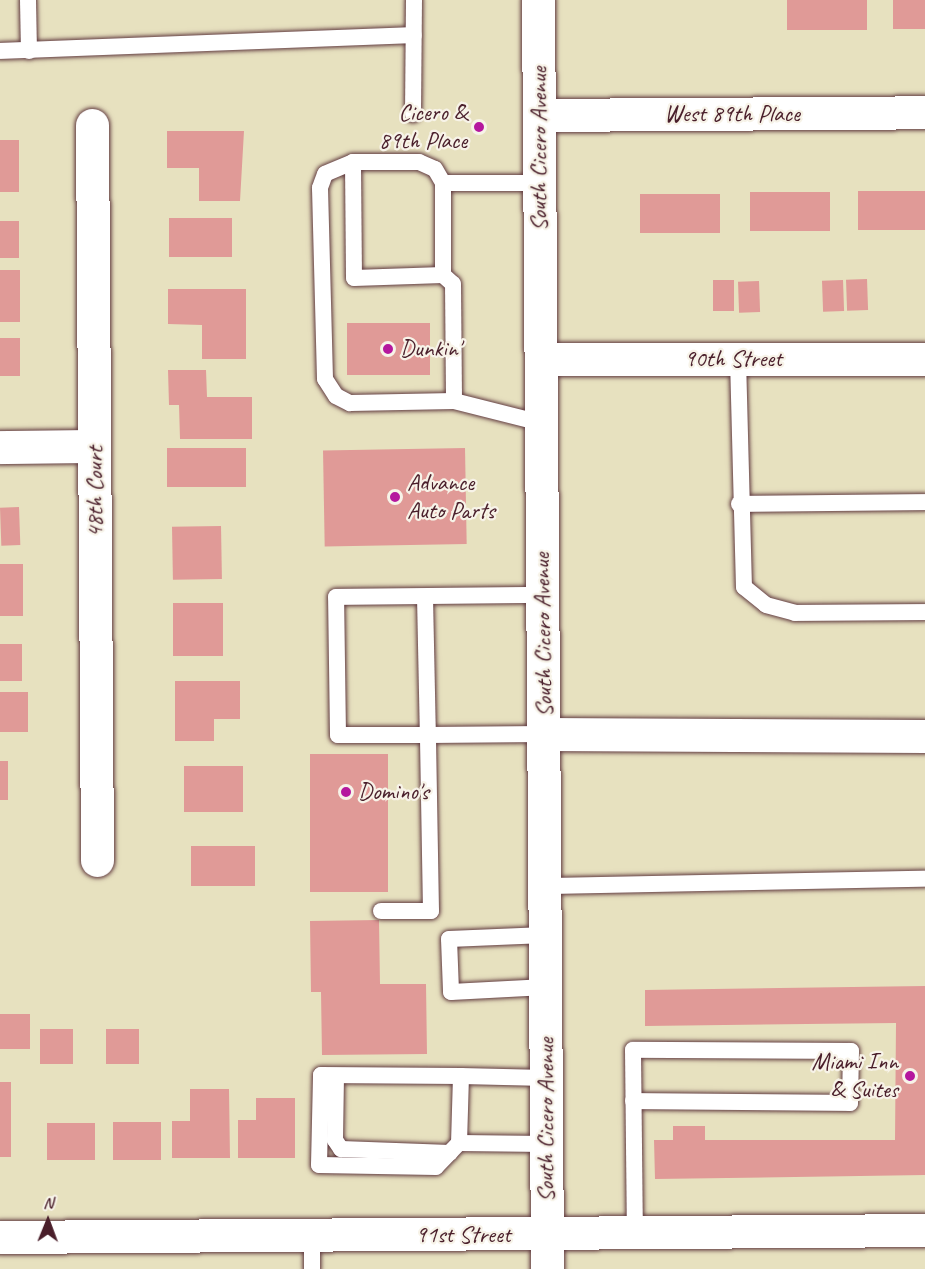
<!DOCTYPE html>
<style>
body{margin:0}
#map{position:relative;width:925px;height:1269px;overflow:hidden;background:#e7e1bf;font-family:Caveat,sans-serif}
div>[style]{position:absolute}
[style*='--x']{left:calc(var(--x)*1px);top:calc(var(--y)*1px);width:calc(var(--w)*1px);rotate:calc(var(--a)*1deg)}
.building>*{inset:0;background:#e09a97;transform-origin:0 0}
.roads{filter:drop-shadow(0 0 2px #623c41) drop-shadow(0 0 2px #623c41)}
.service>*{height:16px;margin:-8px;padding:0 8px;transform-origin:8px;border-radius:8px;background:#fff}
.minor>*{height:33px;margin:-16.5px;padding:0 16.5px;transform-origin:16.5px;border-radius:16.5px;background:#fff}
.primary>*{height:33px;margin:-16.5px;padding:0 16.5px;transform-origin:16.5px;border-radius:16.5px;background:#fff}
.dots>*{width:16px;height:16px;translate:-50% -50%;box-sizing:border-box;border:3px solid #f7f3e8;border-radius:50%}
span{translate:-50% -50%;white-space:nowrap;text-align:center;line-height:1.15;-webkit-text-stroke:4.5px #f7f3e8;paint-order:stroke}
.poi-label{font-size:24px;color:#4a1f2b}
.right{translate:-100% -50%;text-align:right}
.left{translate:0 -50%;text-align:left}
.street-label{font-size:24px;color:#4a1f2b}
.north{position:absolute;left:18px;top:1191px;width:60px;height:60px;-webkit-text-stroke:4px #f7f3e8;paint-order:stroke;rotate:1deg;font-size:16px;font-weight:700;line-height:24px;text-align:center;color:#4a1f2b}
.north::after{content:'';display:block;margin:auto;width:21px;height:27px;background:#4a1f2b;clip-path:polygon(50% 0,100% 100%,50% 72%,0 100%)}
</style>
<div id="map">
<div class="building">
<i style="left:787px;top:0;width:80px;height:30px"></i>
<i style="left:893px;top:0;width:32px;height:29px"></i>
<i style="clip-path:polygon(167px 131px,244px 131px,240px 201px,199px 201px,199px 168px,167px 168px)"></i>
<i style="left:0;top:140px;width:19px;height:52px"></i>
<i style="left:925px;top:191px;width:39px;height:67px;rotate:90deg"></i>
<i style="left:830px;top:192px;width:39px;height:80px;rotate:90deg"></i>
<i style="left:720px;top:194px;width:39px;height:80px;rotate:90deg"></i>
<i style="left:169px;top:218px;width:63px;height:39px"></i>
<i style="left:0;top:221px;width:19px;height:37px"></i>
<i style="left:0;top:270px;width:20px;height:52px"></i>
<i style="left:867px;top:279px;width:31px;height:21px;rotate:88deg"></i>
<i style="left:713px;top:280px;width:21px;height:31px"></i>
<i style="left:843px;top:280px;width:31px;height:21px;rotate:88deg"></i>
<i style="left:759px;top:281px;width:31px;height:21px;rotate:88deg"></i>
<i style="clip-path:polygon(168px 289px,246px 289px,246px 359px,202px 359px,202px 325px,168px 324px)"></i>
<i style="left:430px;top:323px;width:52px;height:83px;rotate:90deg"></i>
<i style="left:0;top:338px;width:20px;height:38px"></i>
<i style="clip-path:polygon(168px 370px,206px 370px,207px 397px,252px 397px,252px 439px,180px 439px,179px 405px,169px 405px)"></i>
<i style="left:167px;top:448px;width:79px;height:39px"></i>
<i style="left:465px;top:448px;width:96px;height:142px;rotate:89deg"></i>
<i style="left:19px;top:507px;width:38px;height:19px;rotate:88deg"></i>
<i style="left:221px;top:526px;width:53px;height:49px;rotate:89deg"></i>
<i style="left:0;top:564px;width:23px;height:52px"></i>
<i style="left:173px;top:603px;width:50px;height:53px"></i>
<i style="left:0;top:644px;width:22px;height:37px"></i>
<i style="clip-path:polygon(175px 681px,240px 681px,240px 719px,214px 719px,214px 741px,175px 741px)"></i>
<i style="left:0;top:692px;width:28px;height:40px"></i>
<i style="left:310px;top:754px;width:78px;height:138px"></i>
<i style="left:0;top:761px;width:8px;height:39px"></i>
<i style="left:243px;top:766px;width:46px;height:59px;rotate:90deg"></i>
<i style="left:191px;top:846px;width:64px;height:40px"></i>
<i style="clip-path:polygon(379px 920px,380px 984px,426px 984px,427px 1054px,322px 1055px,321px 992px,311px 992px,310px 921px)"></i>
<i style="clip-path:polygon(925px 986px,925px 1175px,655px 1179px,654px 1140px,673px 1140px,673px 1126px,705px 1126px,705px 1140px,895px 1140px,896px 1023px,645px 1026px,645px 990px)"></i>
<i style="left:0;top:1014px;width:30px;height:35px"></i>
<i style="left:73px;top:1029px;width:35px;height:33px;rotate:90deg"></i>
<i style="left:139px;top:1029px;width:35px;height:33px;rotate:90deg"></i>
<i style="left:0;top:1082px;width:11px;height:75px"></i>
<i style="clip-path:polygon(190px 1089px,229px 1089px,230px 1158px,172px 1158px,172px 1121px,190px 1121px)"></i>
<i style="clip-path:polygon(256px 1098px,295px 1098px,295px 1158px,238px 1158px,238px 1120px,256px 1120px)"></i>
<i style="left:113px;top:1122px;width:48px;height:38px"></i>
<i style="left:47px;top:1123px;width:48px;height:37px"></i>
</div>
<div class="roads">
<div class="service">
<i style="--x:28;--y:0;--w:51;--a:88.9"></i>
<i style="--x:0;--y:51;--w:414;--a:-2.2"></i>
<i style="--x:413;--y:114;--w:114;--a:-89.5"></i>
<i style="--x:353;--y:162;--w:30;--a:157"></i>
<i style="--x:325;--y:174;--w:15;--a:110"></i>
<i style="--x:320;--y:188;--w:191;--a:88.5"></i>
<i style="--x:325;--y:379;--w:20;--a:57"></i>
<i style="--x:336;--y:396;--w:16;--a:27"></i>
<i style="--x:350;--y:403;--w:104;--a:-1.1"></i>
<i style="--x:454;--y:401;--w:90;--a:14.2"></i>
<i style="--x:353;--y:162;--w:66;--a:0"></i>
<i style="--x:419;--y:162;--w:17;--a:24"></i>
<i style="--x:435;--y:169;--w:16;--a:60"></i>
<i style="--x:443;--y:183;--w:92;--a:90"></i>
<i style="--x:443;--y:275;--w:89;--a:178.1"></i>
<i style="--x:354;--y:278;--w:116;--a:-90.5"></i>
<i style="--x:443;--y:183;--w:97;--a:0"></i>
<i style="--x:443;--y:275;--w:13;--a:42"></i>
<i style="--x:453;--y:284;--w:117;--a:89.5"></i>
<i style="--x:738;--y:359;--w:228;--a:88.5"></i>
<i style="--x:744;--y:587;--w:28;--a:39"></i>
<i style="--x:766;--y:605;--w:30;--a:15"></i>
<i style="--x:795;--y:613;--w:130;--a:-0.4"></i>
<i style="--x:739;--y:504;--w:186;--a:-0.6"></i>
<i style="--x:425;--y:597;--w:138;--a:88.8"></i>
<i style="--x:428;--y:735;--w:90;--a:180"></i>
<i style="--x:338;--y:735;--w:138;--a:-90.8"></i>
<i style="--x:336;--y:597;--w:207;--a:-0.6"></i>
<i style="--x:545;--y:886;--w:380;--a:-1.1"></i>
<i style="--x:381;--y:911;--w:50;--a:0"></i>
<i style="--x:431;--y:911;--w:176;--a:-91"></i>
<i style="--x:428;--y:735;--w:116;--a:-0.5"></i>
<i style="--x:545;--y:935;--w:96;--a:177.6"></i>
<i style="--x:449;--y:939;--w:53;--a:87.8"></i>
<i style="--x:451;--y:992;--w:95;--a:-3"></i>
<i style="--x:336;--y:1076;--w:64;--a:90.9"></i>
<i style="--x:335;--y:1140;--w:11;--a:56"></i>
<i style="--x:341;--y:1149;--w:109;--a:2.1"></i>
<i style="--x:461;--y:1076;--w:67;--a:91.7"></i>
<i style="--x:459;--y:1143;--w:33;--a:134"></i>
<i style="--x:436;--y:1167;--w:117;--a:-179"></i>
<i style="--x:319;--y:1165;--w:90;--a:-88.7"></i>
<i style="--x:321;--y:1075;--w:140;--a:0.4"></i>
<i style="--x:461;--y:1076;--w:85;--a:1.3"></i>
<i style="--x:633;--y:1101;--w:217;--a:0.5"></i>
<i style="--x:850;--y:1103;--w:52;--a:-88.9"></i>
<i style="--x:851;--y:1051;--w:218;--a:-179.7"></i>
<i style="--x:633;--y:1050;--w:183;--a:89.4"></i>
<i style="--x:459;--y:1143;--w:87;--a:0.7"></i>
<i style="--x:312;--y:1236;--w:33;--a:90"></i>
</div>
<div class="minor">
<i style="--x:539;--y:115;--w:386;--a:-0.4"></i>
<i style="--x:92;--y:125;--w:735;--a:89.61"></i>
<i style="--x:541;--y:359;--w:384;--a:0"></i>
<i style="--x:0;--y:447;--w:94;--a:-0.6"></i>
<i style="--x:544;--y:734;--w:381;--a:0.3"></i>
<i style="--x:0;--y:1237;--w:925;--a:-0.43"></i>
</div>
<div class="primary">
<i style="--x:538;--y:0;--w:1269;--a:89.59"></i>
</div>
</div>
<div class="dots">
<i style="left:479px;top:127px;background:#b5179e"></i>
<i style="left:388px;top:349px;background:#b5179e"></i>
<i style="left:395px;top:497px;background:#b5179e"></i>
<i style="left:346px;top:792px;background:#b5179e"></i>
<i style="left:910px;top:1076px;background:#b5179e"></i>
</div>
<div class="poi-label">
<span class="right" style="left:467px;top:127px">Cicero &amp;<br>89th Place</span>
<span class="left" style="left:400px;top:349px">Dunkin'</span>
<span class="left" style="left:407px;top:497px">Advance<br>Auto Parts</span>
<span class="left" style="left:358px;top:792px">Domino's</span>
<span class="right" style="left:898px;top:1076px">Miami Inn<br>&amp; Suites</span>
</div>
<div class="street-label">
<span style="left:732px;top:114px">West 89th Place</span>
<span style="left:539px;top:149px;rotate:-90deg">South Cicero Avenue</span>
<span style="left:733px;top:359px">90th Street</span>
<span style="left:95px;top:492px;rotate:-90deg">48th Court</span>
<span style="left:543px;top:635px;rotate:-91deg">South Cicero Avenue</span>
<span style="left:546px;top:1120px;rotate:-90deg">South Cicero Avenue</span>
<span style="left:463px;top:1235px">91st Street</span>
</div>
<div class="north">N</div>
</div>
